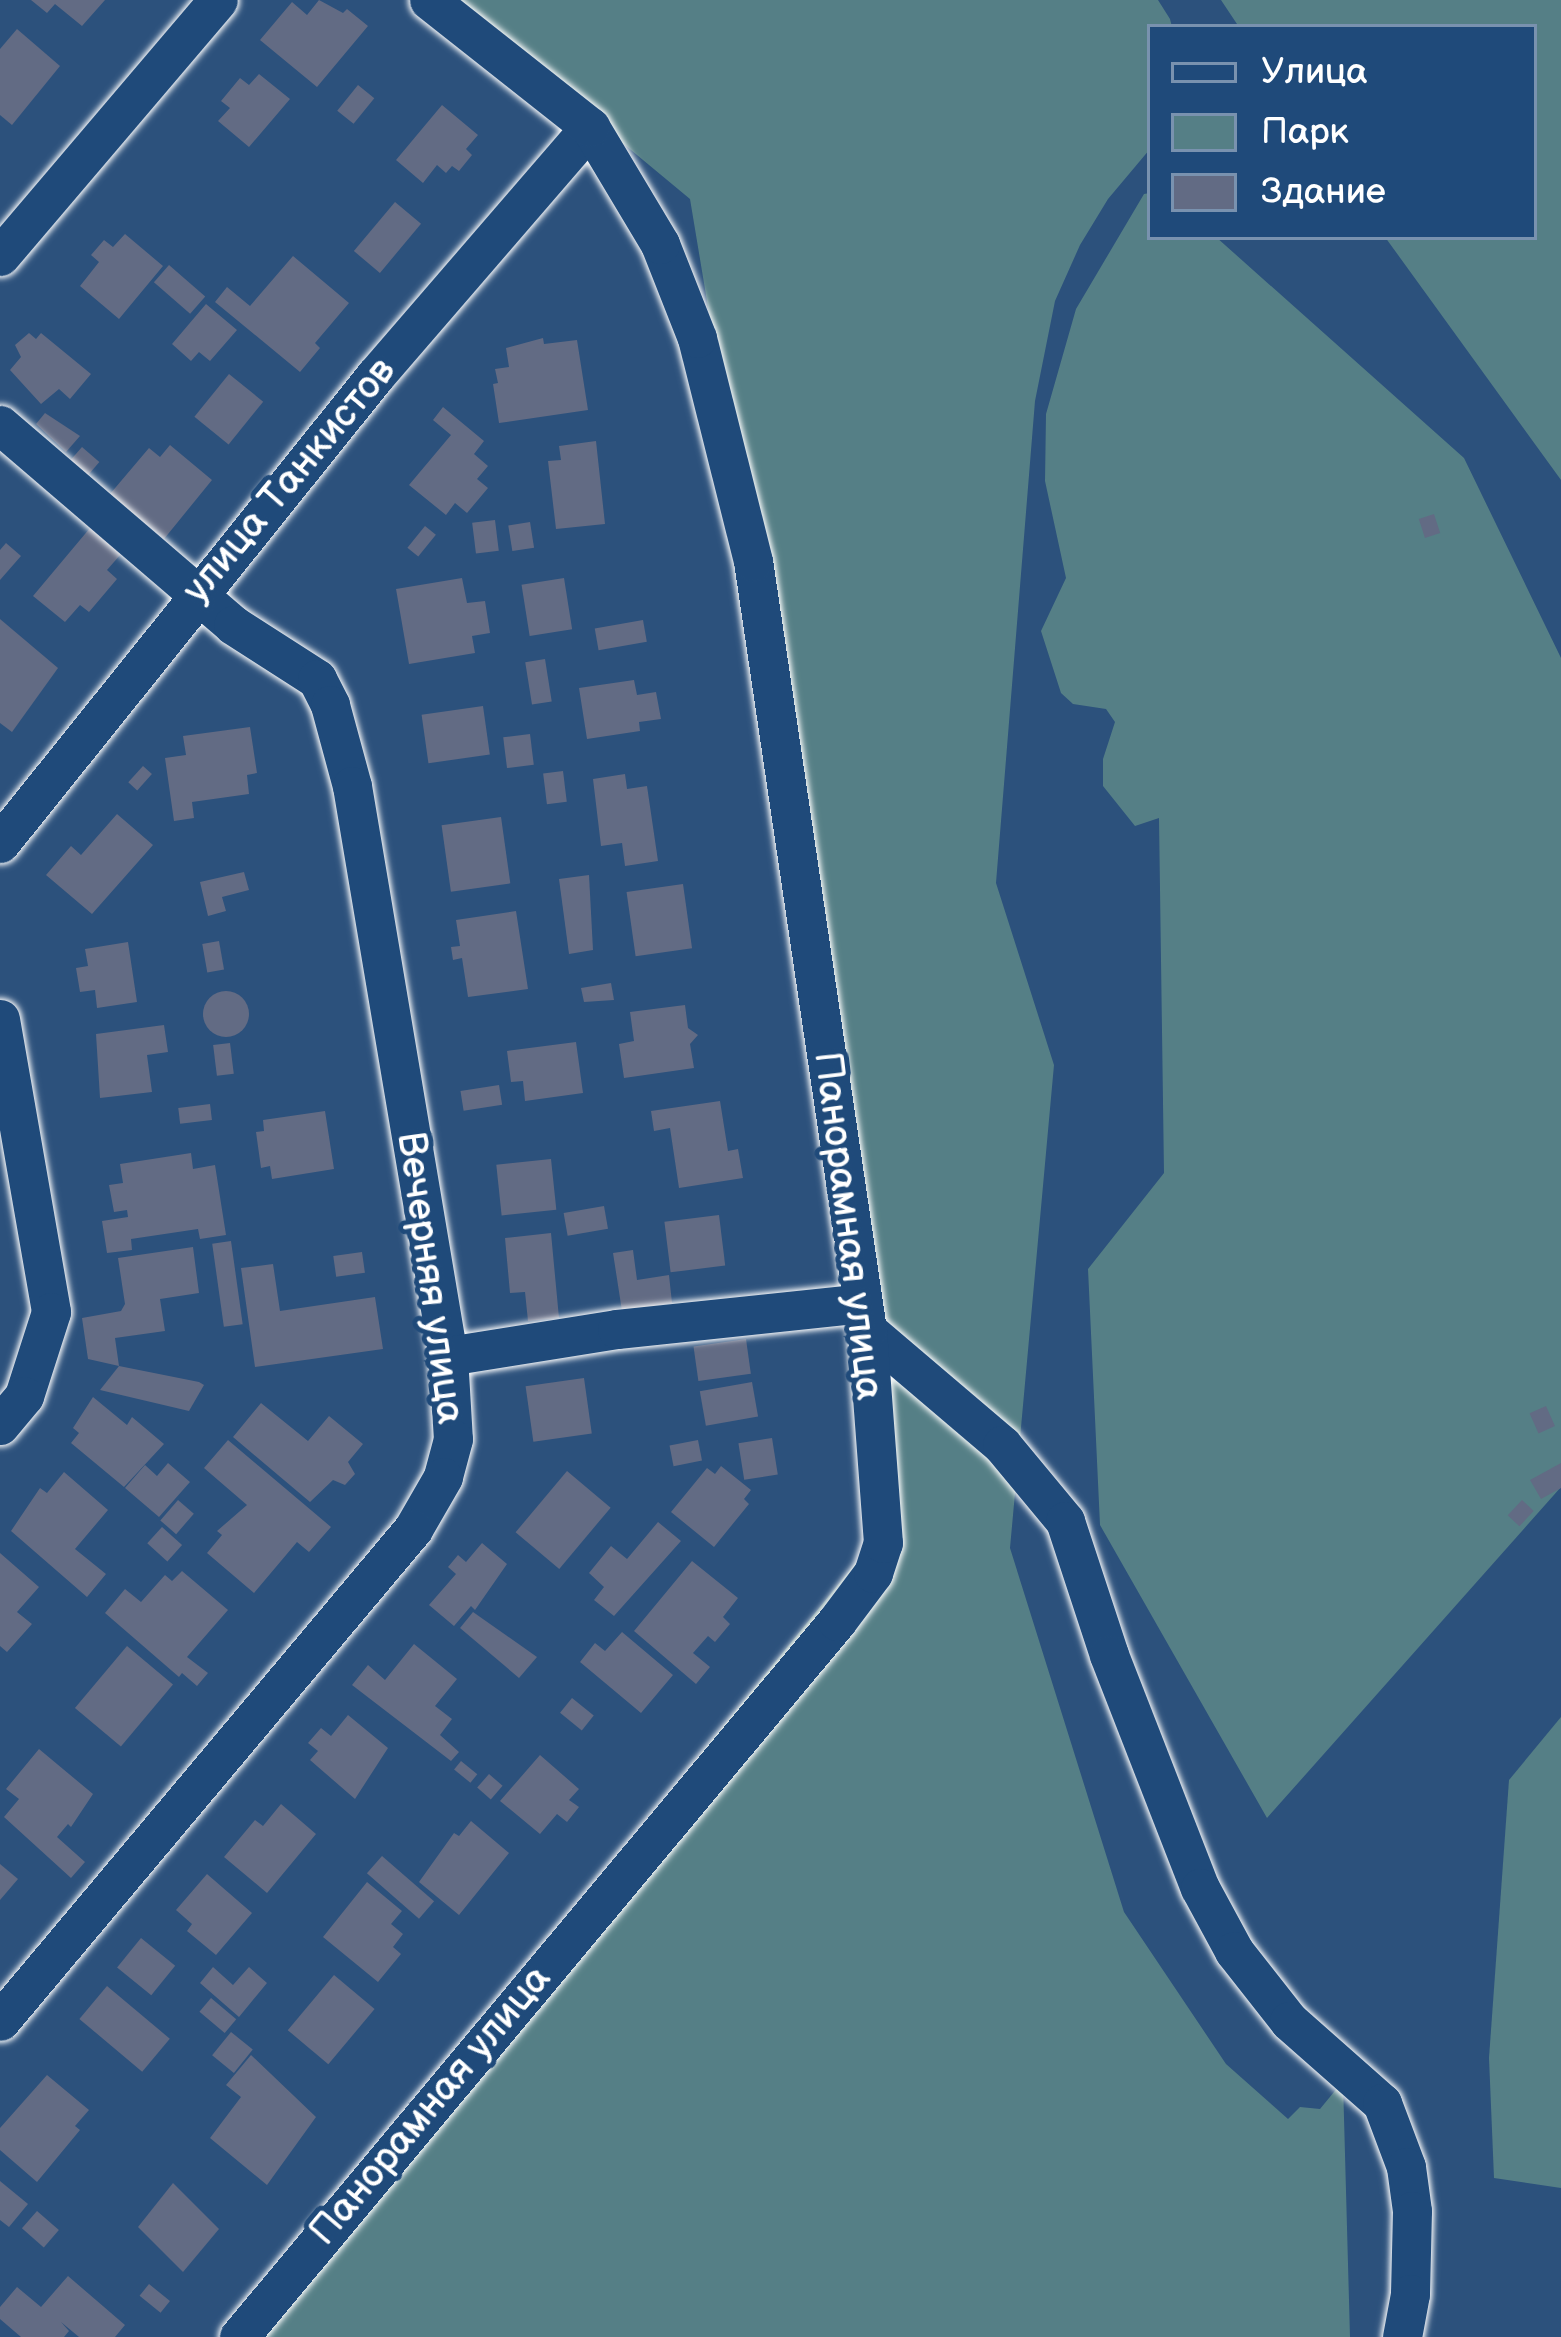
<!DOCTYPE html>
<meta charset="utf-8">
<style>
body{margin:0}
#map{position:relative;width:1561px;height:2337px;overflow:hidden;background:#2c517c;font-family:"Balsamiq Sans",sans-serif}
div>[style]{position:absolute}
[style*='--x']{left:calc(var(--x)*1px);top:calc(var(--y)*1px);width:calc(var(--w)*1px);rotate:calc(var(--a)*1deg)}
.green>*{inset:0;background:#557f86}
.building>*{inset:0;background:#626b84;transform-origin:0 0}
.round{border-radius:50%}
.roads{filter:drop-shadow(0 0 3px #fff) drop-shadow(0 0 3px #fff)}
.street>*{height:39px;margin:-19.5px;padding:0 19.5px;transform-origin:19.5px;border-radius:19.5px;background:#1f4a7a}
span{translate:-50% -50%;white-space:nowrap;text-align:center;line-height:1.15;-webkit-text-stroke:10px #1f4a7a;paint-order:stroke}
.street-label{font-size:39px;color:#fff}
.legend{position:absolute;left:1147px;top:24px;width:390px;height:216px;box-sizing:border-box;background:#1f4a7a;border:3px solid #7992af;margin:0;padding:15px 21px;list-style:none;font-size:36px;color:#fff}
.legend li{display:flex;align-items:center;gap:24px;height:60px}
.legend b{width:60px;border:3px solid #7992af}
</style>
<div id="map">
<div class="green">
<i style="clip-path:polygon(450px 0,1158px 0,1170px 19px,1172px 27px,1150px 27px,1150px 149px,1108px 199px,1080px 245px,1055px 301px,1035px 401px,996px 883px,1054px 1065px,1010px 1548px,1124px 1912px,1226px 2064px,1288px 2119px,1300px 2107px,1320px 2109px,1343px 2081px,1350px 2337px,227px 2337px,889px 1522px,876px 1316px,690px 199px)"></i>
<i style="clip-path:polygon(1221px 0,1561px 0,1561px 480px,1385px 237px,1534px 237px,1534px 27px,1239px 27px)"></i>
<i style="clip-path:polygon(1150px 193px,1150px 237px,1216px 237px,1464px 458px,1561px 658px,1561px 1487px,1267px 1818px,1100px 1525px,1088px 1269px,1164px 1173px,1159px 818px,1135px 826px,1103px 786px,1103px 759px,1115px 722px,1106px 709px,1073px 704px,1061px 693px,1041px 631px,1066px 578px,1045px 481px,1046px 414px,1076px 309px,1144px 194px)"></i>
<i style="clip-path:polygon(1561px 1717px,1561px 2188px,1494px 2178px,1489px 2058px,1509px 1780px)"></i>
</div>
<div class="building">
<i style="clip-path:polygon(31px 0,105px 0,82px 26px,55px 4px,47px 13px)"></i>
<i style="clip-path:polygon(319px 0,343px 13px,347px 9px,368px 26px,317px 87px,260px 40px,292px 2px,307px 15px)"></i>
<i style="clip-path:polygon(17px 29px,60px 66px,12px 125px,0 115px,0 49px)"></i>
<i style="clip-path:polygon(259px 74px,290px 99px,249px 147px,218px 121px,230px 108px,221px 101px,240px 78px,249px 85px)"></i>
<i style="left:358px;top:85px;width:21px;height:33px;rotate:39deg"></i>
<i style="clip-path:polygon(442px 105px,478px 135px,466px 149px,472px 155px,459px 171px,452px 166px,446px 173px,437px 165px,423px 183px,396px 160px)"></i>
<i style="left:395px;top:202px;width:34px;height:64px;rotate:40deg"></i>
<i style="clip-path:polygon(125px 234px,163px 266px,119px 319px,80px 286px,99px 262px,91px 255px,104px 240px,113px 247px)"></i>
<i style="clip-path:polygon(293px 256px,349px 303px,315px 343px,320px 348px,300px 372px,215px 302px,227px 287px,250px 306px)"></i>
<i style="left:169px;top:265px;width:48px;height:23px;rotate:41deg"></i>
<i style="clip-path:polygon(206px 304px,237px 330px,210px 361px,199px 352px,191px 361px,172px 344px)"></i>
<i style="clip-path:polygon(29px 333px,36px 339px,41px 333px,91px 374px,70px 399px,59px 389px,41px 404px,10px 370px,21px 357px,15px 345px)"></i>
<i style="clip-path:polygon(543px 338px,544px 344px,577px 340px,588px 410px,499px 423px,493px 384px,498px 383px,495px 369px,509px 367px,506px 348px)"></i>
<i style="left:229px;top:374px;width:44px;height:55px;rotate:39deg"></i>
<i style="clip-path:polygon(443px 407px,484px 441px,474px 454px,488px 466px,477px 479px,488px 488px,467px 513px,455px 503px,446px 515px,409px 485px,451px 435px,433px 420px)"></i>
<i style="clip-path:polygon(45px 413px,80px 436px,66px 452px,36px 424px)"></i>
<i style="clip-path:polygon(596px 441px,605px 524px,556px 529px,548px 461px,561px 460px,559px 446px)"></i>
<i style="clip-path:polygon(170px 445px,212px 480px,164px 539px,110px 494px,149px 448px,160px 457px)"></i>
<i style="left:82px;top:447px;width:23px;height:22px;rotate:41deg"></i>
<i style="left:1434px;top:514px;width:20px;height:16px;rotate:72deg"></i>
<i style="left:495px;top:520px;width:31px;height:23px;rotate:83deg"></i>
<i style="left:530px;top:522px;width:26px;height:22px;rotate:81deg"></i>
<i style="left:425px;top:526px;width:14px;height:28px;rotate:39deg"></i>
<i style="clip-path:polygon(90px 528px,121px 554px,107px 570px,117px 579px,89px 612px,80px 605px,65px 622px,33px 596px)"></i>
<i style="clip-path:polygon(6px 543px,21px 556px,0 580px,0 550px)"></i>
<i style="clip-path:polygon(462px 578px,467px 603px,485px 601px,490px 633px,472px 636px,475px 653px,409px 664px,396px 589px)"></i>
<i style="left:564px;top:578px;width:52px;height:43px;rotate:81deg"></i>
<i style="clip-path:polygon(0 619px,58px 668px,12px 732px,0 723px)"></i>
<i style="left:643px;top:620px;width:22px;height:49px;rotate:80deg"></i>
<i style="left:545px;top:659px;width:43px;height:20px;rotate:81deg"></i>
<i style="clip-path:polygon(634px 680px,637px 695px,656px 692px,661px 719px,639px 722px,640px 731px,587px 739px,579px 688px)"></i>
<i style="left:483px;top:706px;width:49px;height:62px;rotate:82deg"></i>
<i style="clip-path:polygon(250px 727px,257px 773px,247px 775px,249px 794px,192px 802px,194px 818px,174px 821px,165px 758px,186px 755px,183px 736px)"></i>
<i style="left:530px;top:734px;width:31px;height:27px;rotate:83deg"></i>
<i style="left:143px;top:766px;width:12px;height:22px;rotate:42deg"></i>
<i style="left:563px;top:771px;width:31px;height:20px;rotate:83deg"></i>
<i style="clip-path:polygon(625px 774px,627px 789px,647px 786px,658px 861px,625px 866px,622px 843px,601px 846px,593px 779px)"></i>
<i style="clip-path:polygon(117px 814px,153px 845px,92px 914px,46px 875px,71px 846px,81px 855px)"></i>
<i style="left:501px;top:817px;width:67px;height:60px;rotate:82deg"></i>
<i style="clip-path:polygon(244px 872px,249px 890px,222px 897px,226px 911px,208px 916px,200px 882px)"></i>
<i style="clip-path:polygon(589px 875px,593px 950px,569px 954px,559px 879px)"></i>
<i style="left:683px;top:884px;width:65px;height:57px;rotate:82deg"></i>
<i style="clip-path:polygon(516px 911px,528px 989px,468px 997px,462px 958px,453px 960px,451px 947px,460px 946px,456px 920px)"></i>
<i style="left:219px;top:941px;width:29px;height:17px;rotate:80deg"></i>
<i style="clip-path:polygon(128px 942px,137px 1002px,97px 1008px,95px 990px,80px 992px,76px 968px,88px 966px,85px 949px)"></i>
<i style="clip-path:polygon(611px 983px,614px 1000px,584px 1002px,581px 988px)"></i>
<i class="round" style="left:203px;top:991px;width:46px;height:46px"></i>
<i style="clip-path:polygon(685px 1005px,688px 1028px,698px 1035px,690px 1044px,694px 1068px,624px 1078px,619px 1044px,634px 1041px,630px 1012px)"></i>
<i style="clip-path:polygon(164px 1025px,168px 1052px,147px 1055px,152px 1092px,100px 1098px,96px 1034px)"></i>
<i style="clip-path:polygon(576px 1042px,583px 1093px,525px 1101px,523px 1081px,511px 1082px,507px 1051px)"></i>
<i style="left:230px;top:1043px;width:31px;height:17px;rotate:83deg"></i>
<i style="left:499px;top:1085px;width:20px;height:39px;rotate:81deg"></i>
<i style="clip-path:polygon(720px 1101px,728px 1151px,738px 1149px,743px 1178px,679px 1188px,670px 1128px,654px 1131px,651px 1111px)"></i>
<i style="left:210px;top:1104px;width:16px;height:32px;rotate:83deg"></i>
<i style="clip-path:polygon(325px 1111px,334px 1169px,272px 1179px,270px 1166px,261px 1168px,256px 1132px,264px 1131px,263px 1120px)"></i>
<i style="clip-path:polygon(191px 1153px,193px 1169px,215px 1165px,226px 1235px,200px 1239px,198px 1229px,131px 1239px,132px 1250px,107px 1253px,102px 1221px,128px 1217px,127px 1210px,114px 1212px,109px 1185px,123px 1183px,120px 1164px)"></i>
<i style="left:551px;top:1159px;width:51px;height:55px;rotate:84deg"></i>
<i style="left:604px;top:1206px;width:23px;height:41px;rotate:80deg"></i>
<i style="left:719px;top:1215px;width:51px;height:55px;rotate:83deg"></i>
<i style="clip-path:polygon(551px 1233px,559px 1318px,528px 1321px,525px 1292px,510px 1293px,505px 1238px)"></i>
<i style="left:231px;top:1241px;width:84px;height:19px;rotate:82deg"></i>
<i style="clip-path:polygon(193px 1247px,199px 1293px,160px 1299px,165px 1331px,115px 1338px,119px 1366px,88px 1359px,82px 1318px,121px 1311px,125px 1304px,118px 1258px)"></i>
<i style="clip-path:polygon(633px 1250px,637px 1280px,669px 1275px,672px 1303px,622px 1311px,613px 1253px)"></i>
<i style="left:362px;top:1252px;width:21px;height:29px;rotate:82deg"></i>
<i style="clip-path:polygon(273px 1264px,280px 1311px,375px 1297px,383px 1349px,255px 1367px,241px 1268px)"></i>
<i style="left:746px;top:1339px;width:35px;height:53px;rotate:82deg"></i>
<i style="clip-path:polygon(119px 1366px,199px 1382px,204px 1385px,189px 1411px,100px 1390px)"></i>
<i style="left:584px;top:1378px;width:56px;height:59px;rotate:82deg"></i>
<i style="left:752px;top:1382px;width:35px;height:53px;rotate:80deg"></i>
<i style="clip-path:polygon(93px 1397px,127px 1425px,132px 1417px,164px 1444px,124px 1487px,71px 1443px,79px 1433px,73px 1428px)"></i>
<i style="clip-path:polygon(261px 1403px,308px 1441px,329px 1416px,363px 1444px,348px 1462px,355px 1474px,345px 1485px,333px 1480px,310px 1502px,233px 1437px)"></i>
<i style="left:1546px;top:1406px;width:22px;height:18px;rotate:66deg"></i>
<i style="left:772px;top:1438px;width:37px;height:34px;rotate:81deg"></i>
<i style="clip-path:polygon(228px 1440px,331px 1527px,309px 1552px,297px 1542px,254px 1593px,207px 1553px,222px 1535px,217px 1531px,247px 1505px,204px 1468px)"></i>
<i style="left:698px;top:1440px;width:21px;height:29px;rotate:79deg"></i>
<i style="clip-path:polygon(168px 1463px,190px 1482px,159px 1517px,125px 1488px,145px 1465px,157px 1476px)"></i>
<i style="clip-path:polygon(1561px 1463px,1561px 1488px,1541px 1499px,1530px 1480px)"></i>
<i style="clip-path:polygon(721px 1466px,751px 1490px,744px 1499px,749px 1504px,714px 1547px,671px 1512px,707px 1468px,715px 1474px)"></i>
<i style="left:567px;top:1471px;width:57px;height:80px;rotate:40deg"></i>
<i style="clip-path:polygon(64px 1472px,108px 1510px,75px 1549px,106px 1574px,87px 1597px,11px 1531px,40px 1488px,47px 1493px)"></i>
<i style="left:178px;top:1500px;width:21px;height:27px;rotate:41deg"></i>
<i style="left:1522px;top:1500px;width:16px;height:21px;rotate:43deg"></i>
<i style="clip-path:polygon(658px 1522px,681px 1541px,614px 1616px,594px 1600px,604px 1587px,589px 1573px,611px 1546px,627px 1559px)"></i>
<i style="left:162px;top:1527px;width:27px;height:22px;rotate:42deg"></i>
<i style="clip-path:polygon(482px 1543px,507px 1564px,475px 1610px,471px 1606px,454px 1626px,429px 1605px,456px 1574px,448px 1567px,458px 1555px,466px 1562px)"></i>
<i style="clip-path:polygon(0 1553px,39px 1587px,17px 1612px,32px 1624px,7px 1652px,0 1646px)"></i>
<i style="clip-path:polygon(692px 1561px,738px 1598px,723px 1617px,730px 1624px,715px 1642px,708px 1636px,693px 1653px,710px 1667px,696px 1684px,634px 1631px)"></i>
<i style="clip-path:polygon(182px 1571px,228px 1610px,187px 1657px,208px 1673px,197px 1686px,182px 1673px,179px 1677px,105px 1613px,125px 1589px,141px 1602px,165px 1575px,172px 1581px)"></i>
<i style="clip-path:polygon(473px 1612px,537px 1657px,519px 1678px,460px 1628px)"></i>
<i style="clip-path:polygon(622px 1632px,673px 1675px,641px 1713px,580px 1662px,595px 1643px,605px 1651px)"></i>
<i style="clip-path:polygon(414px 1644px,457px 1679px,435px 1706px,452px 1719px,440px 1735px,459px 1752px,451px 1761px,352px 1685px,368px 1665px,385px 1680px)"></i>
<i style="left:127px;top:1646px;width:60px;height:81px;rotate:40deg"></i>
<i style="left:572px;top:1698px;width:28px;height:19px;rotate:39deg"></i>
<i style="clip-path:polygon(348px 1715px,388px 1748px,355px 1799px,310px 1760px,318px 1751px,308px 1743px,321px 1728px,331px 1736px)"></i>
<i style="clip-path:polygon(39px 1749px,93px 1794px,71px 1827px,68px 1824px,57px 1837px,85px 1862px,71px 1878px,4px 1817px,19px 1799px,6px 1789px)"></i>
<i style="clip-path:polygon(540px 1755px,579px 1789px,569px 1800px,579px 1807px,567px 1822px,557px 1814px,540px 1834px,500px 1801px)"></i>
<i style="left:461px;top:1761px;width:21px;height:11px;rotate:39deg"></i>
<i style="left:489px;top:1774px;width:18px;height:18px;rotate:41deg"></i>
<i style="clip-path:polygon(281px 1804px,316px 1834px,267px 1893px,224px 1857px,255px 1820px,263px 1826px)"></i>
<i style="clip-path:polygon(471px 1821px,509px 1853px,459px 1915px,419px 1882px,454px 1833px,459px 1836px)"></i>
<i style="left:382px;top:1856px;width:69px;height:23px;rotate:41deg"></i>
<i style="clip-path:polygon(0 1864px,18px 1879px,0 1900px)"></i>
<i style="clip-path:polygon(207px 1874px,252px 1913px,216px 1955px,187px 1931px,192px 1924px,176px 1910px)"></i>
<i style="clip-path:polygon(367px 1882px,402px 1911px,391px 1924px,403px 1934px,393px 1947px,401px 1954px,378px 1982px,323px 1937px)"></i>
<i style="left:141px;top:1938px;width:44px;height:38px;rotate:39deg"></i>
<i style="clip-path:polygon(213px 1967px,233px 1985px,249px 1967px,267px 1983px,239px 2017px,200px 1983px)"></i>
<i style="left:334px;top:1975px;width:53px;height:72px;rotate:40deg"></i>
<i style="left:107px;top:1986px;width:82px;height:43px;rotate:40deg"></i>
<i style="left:211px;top:1998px;width:33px;height:18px;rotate:40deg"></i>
<i style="left:231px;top:2032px;width:28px;height:30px;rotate:39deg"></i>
<i style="clip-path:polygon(251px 2055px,316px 2117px,267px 2185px,210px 2138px,241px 2097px,226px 2085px)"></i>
<i style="clip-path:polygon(47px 2075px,89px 2110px,75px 2126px,80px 2130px,37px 2182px,0 2150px,0 2128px)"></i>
<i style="clip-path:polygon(0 2181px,28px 2204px,9px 2227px,0 2220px)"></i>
<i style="clip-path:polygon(173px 2183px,219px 2229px,183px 2272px,138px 2227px)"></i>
<i style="left:37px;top:2211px;width:29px;height:23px;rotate:41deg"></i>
<i style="clip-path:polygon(68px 2276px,125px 2325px,115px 2337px,79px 2337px,61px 2322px,69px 2331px,64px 2337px,21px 2337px,0 2319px,0 2307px,17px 2287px,41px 2307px)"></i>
<i style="left:149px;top:2284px;width:27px;height:15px;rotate:39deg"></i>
</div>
<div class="roads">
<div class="street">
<i style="--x:0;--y:256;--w:336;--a:-49.6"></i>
<i style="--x:0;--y:425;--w:307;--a:40.6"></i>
<i style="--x:233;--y:625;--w:100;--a:32.7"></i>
<i style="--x:317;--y:679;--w:29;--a:63"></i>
<i style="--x:330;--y:705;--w:84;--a:74.8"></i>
<i style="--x:352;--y:786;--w:578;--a:80.44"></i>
<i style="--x:448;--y:1356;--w:83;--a:86.6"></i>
<i style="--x:453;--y:1439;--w:39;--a:105"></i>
<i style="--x:443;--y:1477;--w:60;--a:120"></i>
<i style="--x:413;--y:1529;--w:642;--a:130.01"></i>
<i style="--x:0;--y:843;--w:599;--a:-51.24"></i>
<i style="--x:375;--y:376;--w:329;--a:-49.2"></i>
<i style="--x:0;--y:1019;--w:297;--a:80.1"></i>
<i style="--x:51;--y:1312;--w:88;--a:107.8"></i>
<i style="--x:24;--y:1396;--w:38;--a:130"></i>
<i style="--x:867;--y:1330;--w:177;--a:40.4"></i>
<i style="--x:1002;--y:1445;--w:99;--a:50.3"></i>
<i style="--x:1065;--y:1521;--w:141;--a:71.8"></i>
<i style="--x:1109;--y:1655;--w:250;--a:68.7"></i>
<i style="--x:1200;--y:1888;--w:72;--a:61.6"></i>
<i style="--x:1234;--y:1951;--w:89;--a:51.8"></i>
<i style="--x:1289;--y:2021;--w:124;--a:41.4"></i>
<i style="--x:1382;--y:2103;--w:68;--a:69.4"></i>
<i style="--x:1406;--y:2167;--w:44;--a:82.2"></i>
<i style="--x:1412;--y:2211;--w:83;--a:91.4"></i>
<i style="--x:1410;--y:2294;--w:44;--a:100.5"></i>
<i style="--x:448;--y:1356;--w:171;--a:-9.1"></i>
<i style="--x:617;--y:1329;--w:247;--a:-6"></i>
<i style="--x:239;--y:2337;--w:933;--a:-50.13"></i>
<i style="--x:837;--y:1621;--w:60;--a:-53.1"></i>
<i style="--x:873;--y:1573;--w:32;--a:-72"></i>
<i style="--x:883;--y:1543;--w:214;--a:-94.3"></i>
<i style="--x:867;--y:1330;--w:777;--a:-98.43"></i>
<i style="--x:753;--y:561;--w:230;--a:-104.1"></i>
<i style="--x:697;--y:338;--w:101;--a:-111.5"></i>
<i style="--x:660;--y:244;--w:136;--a:-120.9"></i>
<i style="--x:590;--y:127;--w:205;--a:-141.7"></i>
</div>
</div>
<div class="street-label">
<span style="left:290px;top:481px;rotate:-50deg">улица Танкистов</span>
<span style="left:847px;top:1226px;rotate:83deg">Панорамная улица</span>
<span style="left:429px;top:1278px;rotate:82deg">Вечерняя улица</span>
<span style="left:431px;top:2106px;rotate:-50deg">Панорамная улица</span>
</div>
<ul class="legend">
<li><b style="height:15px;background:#1f4a7a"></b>Улица</li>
<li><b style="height:33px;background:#557f86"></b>Парк</li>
<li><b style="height:33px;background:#626b84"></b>Здание</li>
</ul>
</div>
